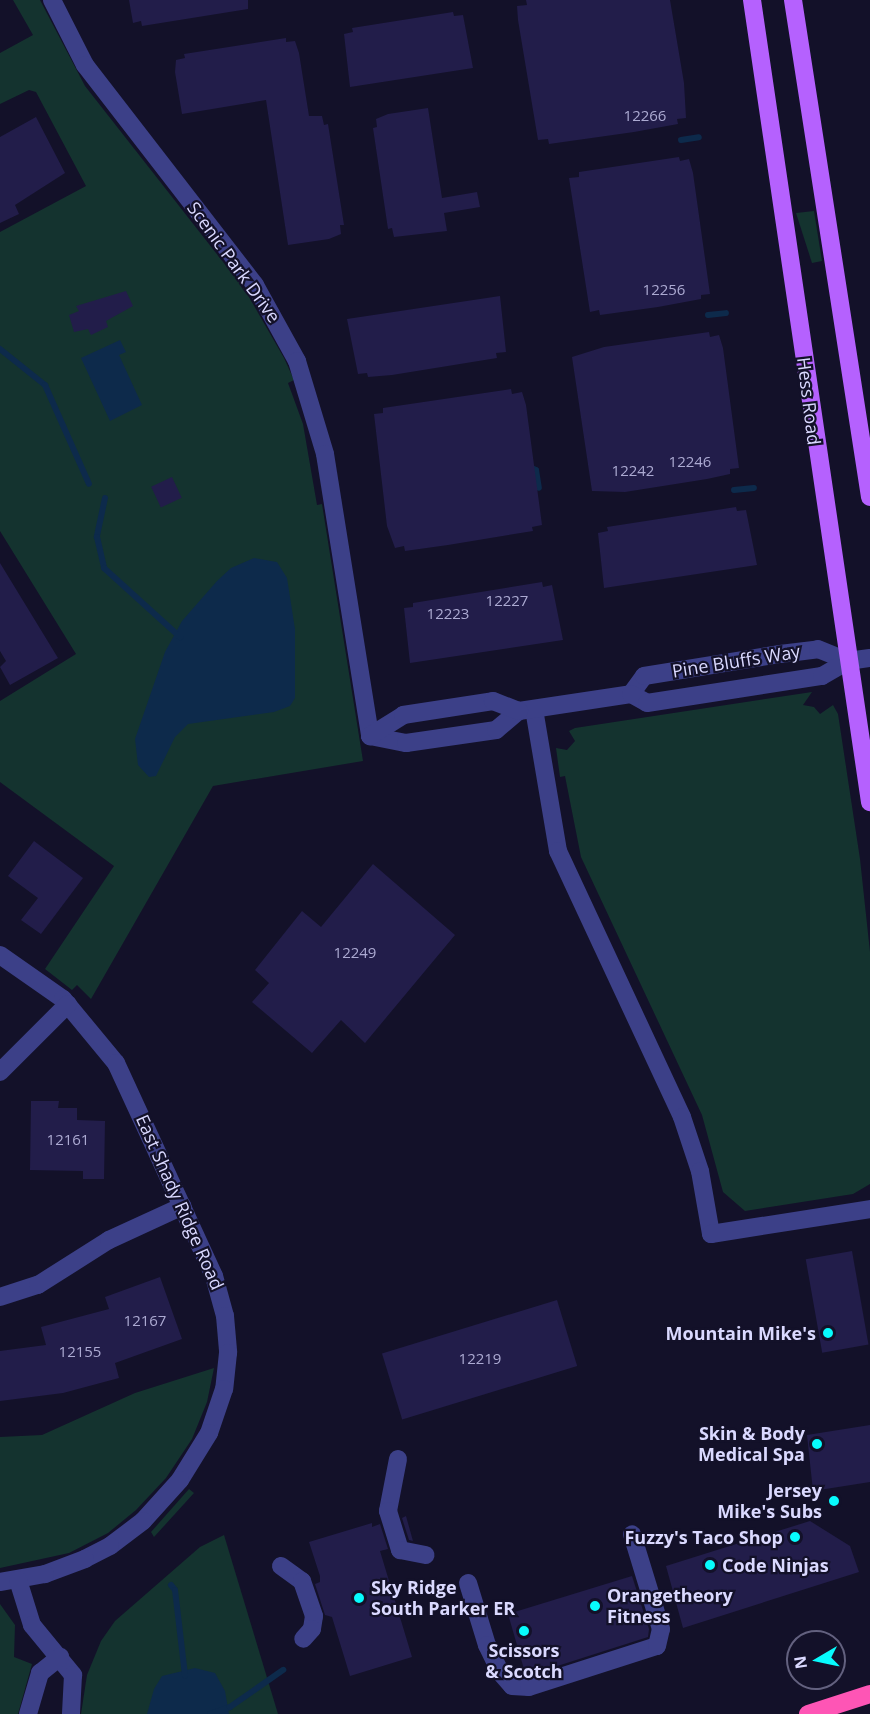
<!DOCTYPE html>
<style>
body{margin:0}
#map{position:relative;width:870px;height:1714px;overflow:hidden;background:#131129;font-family:"Open Sans",sans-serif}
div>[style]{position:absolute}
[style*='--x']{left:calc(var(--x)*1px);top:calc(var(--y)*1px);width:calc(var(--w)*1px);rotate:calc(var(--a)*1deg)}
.green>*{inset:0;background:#14332f}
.water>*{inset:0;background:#0d2a4b}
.stream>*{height:6px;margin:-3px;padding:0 3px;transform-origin:3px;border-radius:3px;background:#0d2a4b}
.building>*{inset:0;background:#221d4a;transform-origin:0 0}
.minor>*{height:18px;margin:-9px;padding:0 9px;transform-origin:9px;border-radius:9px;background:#3c4088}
.major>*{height:18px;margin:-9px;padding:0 9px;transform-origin:9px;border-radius:9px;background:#b561fe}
.highway>*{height:18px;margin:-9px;padding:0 9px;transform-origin:9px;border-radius:9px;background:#fe55b5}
.dots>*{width:16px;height:16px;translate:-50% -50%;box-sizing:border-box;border:3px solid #131129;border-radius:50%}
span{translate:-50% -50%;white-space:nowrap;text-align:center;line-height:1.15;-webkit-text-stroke:4.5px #131129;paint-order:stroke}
.number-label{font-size:15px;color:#acaad2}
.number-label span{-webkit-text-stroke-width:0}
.street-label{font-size:18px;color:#dad9ff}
.poi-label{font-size:18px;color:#dad9ff;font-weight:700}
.right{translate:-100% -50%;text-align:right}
.left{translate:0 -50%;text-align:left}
.north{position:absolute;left:786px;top:1630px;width:60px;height:60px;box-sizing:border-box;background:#131129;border:2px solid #63617f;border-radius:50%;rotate:261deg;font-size:16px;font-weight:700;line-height:24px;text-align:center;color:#dad9ff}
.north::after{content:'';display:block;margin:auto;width:21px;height:27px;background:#07fbfd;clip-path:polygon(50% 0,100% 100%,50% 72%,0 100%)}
</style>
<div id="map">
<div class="green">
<i style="clip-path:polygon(13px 0,40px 0,85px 86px,245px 290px,284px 358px,294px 380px,288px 383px,303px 424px,317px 505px,322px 504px,363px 761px,213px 786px,91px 999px,77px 985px,72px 990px,45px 969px,114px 866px,0 782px,0 701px,76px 654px,0 531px,0 232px,86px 186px,36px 92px,29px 90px,0 104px,0 53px,33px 35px)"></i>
<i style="clip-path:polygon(814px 211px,822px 261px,812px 263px,796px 213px)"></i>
<i style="clip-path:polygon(812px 692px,803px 705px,814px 707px,820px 714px,833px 705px,838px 714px,860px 859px,870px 952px,870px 1184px,853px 1194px,745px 1211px,723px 1192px,702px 1115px,581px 857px,565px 776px,560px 777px,556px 748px,567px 750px,575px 741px,569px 731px,575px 728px)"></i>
<i style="clip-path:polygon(214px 1368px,207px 1402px,192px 1439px,166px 1478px,136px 1510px,108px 1533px,69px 1553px,0 1568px,0 1437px,42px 1435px,135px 1393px)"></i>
<i style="clip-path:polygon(189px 1489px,194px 1493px,154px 1537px,151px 1532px)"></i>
<i style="clip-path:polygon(224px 1535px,278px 1714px,81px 1714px,87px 1675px,101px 1641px,115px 1621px,200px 1547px)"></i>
<i style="clip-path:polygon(0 1604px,15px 1625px,14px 1657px,32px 1664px,18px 1714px,0 1714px)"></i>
</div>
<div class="water">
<i style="clip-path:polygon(120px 340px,126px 352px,119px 355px,142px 405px,110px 421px,81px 358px)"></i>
<i style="clip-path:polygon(254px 558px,277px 562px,287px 578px,295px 629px,295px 698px,290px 706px,274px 712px,188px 724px,175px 737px,156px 776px,149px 777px,138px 765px,135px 739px,165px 652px,182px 621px,217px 581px,231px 568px)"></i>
<i style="clip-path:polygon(195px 1668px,215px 1673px,225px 1691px,229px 1714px,147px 1714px,154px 1689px,162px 1676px)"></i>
</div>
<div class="stream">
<i style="--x:681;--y:140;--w:18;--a:-9"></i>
<i style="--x:708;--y:315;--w:18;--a:-6"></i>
<i style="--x:0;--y:349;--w:58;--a:38.7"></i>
<i style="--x:45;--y:385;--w:108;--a:66"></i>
<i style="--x:528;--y:466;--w:9;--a:27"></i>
<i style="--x:536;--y:470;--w:18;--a:81"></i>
<i style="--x:734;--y:490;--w:20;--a:-6"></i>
<i style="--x:105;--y:498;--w:40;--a:102"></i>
<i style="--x:97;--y:537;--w:32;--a:77"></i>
<i style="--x:104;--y:568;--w:103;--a:42.2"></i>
<i style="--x:171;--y:1585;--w:6;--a:51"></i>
<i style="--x:175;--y:1590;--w:86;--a:83.3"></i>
<i style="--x:210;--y:1714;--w:21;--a:-19"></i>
<i style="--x:230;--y:1707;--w:65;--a:-34.9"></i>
</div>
<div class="building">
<i style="clip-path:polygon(129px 0,248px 0,248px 9px,142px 26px,141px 21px,133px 23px)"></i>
<i style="clip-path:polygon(526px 0,670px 0,684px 83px,686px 118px,677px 119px,678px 124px,634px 132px,549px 144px,548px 139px,538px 140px,518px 20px,517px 6px,527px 5px)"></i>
<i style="clip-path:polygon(453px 12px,454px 16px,463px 15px,473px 68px,350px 87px,344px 34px,353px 32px,352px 28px)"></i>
<i style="clip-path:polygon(286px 38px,286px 42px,295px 41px,299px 53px,309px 116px,322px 116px,324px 125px,328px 124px,344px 225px,340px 225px,341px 234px,329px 239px,288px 245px,266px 100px,182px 114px,175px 72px,176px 60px,185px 58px,184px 54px)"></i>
<i style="clip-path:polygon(428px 108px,442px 198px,477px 192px,480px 207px,444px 213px,447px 231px,394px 237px,392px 228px,388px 229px,373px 128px,377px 127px,376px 119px,388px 114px)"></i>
<i style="clip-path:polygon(36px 117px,65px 173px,15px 205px,19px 214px,0 223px,0 137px)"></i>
<i style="clip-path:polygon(679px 157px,680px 161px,689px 159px,693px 173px,710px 294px,701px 295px,701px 299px,658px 307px,600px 315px,599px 310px,590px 312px,569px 178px,579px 177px,579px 172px)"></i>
<i style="clip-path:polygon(126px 291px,133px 306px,106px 321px,108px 327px,91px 335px,88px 329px,74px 332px,69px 315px,79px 311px,76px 306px)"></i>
<i style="clip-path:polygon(500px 296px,506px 352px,496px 353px,497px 358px,392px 375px,368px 377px,367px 373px,358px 374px,347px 319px)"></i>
<i style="clip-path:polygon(709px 332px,710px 337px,719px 335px,723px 348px,739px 468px,730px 469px,730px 474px,707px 479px,625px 492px,592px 491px,572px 357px,604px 347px)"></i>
<i style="clip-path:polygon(511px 389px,512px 394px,522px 392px,526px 405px,542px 525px,532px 527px,533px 531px,448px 545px,405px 551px,404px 546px,395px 548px,387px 526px,374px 414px,383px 413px,383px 408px)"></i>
<i style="left:172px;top:477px;width:23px;height:23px;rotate:65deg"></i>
<i style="clip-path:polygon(736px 507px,737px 511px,746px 510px,757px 565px,604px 588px,598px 533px,608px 531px,607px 527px)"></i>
<i style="clip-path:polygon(0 563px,58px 658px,10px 685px,0 667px,6px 661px,0 651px)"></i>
<i style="clip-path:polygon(542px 582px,543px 587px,552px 585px,563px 640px,410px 663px,404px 608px,413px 607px,413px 603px)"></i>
<i style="clip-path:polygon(34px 841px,83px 878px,41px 934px,21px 920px,38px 898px,8px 876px)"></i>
<i style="clip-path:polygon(373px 864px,455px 935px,365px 1043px,341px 1020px,312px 1053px,252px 1002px,269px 983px,255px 970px,302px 911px,321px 927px)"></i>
<i style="clip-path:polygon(31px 1101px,59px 1101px,58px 1108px,77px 1108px,77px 1120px,105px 1121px,104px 1179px,83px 1179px,83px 1171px,30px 1170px)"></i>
<i style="left:852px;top:1251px;width:95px;height:47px;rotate:80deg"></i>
<i style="clip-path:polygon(160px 1277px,182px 1339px,115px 1363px,119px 1378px,63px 1393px,0 1401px,0 1351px,46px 1345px,41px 1327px,109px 1309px,105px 1297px)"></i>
<i style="left:557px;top:1300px;width:69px;height:183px;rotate:73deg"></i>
<i style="clip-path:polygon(870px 1425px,870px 1482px,813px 1491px,807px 1435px)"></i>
<i style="clip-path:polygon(406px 1516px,413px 1541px,409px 1540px,402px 1518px)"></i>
<i style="clip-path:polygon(810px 1521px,850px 1546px,859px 1572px,683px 1628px,666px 1566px)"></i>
<i style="clip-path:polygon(372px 1523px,372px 1527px,380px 1524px,388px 1549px,380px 1551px,412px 1657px,350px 1676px,332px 1617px,325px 1615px,315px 1584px,320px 1582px,320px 1576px,309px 1542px)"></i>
<i style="clip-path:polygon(632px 1576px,649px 1629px,648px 1637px,526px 1676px,508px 1614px)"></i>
</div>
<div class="minor">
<i style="--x:52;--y:0;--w:73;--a:63.1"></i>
<i style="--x:85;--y:65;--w:278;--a:52.3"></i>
<i style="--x:255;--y:285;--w:87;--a:61.1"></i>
<i style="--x:297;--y:361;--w:97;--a:73.2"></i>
<i style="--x:325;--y:454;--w:286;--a:80.9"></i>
<i style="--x:631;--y:694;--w:22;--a:-54"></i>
<i style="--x:644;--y:676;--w:138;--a:-9.2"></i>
<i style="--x:780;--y:654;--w:38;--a:-7"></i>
<i style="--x:818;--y:649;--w:32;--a:22"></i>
<i style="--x:534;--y:709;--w:144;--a:80.4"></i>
<i style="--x:558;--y:851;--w:293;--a:65"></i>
<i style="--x:682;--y:1117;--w:57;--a:71.6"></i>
<i style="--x:700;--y:1171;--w:64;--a:80.1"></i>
<i style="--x:711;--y:1234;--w:161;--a:-8.9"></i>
<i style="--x:370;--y:736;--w:37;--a:11"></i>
<i style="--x:406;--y:743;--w:91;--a:-8.2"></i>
<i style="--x:496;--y:730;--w:30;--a:-40"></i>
<i style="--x:519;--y:711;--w:113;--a:-8.6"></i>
<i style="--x:631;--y:694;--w:18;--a:29"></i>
<i style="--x:647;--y:703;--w:177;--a:-8.8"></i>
<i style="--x:822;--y:676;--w:30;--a:-30"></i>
<i style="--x:848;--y:661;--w:22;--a:-8"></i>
<i style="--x:370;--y:736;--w:39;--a:-32"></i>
<i style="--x:403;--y:715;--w:91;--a:-8.8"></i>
<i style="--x:493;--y:701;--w:28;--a:21"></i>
<i style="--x:0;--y:955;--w:77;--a:34.9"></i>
<i style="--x:63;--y:999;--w:83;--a:50.4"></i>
<i style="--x:116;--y:1063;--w:234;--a:65.3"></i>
<i style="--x:214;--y:1276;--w:41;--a:74.6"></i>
<i style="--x:225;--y:1316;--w:37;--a:85"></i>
<i style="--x:228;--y:1353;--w:36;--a:96"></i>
<i style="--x:224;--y:1389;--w:46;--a:108.8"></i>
<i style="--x:209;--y:1433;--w:55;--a:121.7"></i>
<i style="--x:180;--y:1480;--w:55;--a:132.1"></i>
<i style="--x:143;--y:1521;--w:41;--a:142.9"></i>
<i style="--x:110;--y:1546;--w:28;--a:153"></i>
<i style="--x:85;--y:1559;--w:43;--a:159.4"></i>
<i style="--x:45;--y:1574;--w:46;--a:169.9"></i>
<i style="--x:0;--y:1072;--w:96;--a:-45"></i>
<i style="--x:0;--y:1297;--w:40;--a:-18"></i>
<i style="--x:38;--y:1285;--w:84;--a:-32.4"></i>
<i style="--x:109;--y:1240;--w:81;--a:-24.7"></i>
<i style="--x:398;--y:1459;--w:53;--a:100.9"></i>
<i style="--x:388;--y:1511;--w:41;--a:72.9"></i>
<i style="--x:400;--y:1550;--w:26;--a:11"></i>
<i style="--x:281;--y:1566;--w:26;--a:36"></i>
<i style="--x:302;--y:1581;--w:37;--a:71"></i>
<i style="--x:314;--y:1616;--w:13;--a:99"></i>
<i style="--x:312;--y:1629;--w:13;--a:132"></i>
<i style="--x:18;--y:1580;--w:47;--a:72.7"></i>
<i style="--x:32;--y:1625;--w:65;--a:50.6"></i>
<i style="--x:73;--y:1675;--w:39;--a:93"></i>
<i style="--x:468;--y:1583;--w:65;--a:73"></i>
<i style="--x:487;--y:1645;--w:30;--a:64"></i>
<i style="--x:500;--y:1672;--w:18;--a:49"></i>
<i style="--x:512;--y:1686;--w:17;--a:3"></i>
<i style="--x:529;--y:1687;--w:134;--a:-17.8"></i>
<i style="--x:657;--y:1646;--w:17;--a:-77"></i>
<i style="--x:661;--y:1629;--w:99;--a:-107"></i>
<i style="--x:28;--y:1714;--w:43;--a:-73.7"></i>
<i style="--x:40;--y:1673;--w:26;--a:-39"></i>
</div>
<div class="major">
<i style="--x:752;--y:0;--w:811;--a:81.63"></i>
<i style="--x:793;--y:0;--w:503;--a:81.19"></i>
</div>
<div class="highway">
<i style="--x:808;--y:1714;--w:65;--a:-17.9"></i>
</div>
<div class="dots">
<i style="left:828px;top:1333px;background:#07fbfd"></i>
<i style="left:817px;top:1444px;background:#07fbfd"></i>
<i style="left:834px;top:1501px;background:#07fbfd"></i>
<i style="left:795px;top:1537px;background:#07fbfd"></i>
<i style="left:710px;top:1565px;background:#07fbfd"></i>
<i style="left:359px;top:1598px;background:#07fbfd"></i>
<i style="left:595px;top:1606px;background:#07fbfd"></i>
<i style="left:524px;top:1631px;background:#07fbfd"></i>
</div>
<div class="number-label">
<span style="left:645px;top:116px">12266</span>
<span style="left:664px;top:290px">12256</span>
<span style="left:690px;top:462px">12246</span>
<span style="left:633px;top:471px">12242</span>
<span style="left:507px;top:601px">12227</span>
<span style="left:448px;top:614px">12223</span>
<span style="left:355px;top:953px">12249</span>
<span style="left:68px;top:1140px">12161</span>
<span style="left:145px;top:1321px">12167</span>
<span style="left:80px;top:1352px">12155</span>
<span style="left:480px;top:1359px">12219</span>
</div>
<div class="street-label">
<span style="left:234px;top:262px;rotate:54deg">Scenic Park Drive</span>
<span style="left:809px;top:401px;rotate:83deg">Hess Road</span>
<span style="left:736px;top:661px;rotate:-9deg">Pine Bluffs Way</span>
<span style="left:180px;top:1202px;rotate:66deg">East Shady Ridge Road</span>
</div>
<div class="poi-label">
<span class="right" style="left:816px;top:1333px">Mountain Mike's</span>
<span class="right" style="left:805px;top:1444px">Skin &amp; Body<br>Medical Spa</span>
<span class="right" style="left:822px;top:1501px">Jersey<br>Mike's Subs</span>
<span class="right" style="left:783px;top:1537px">Fuzzy's Taco Shop</span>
<span class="left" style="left:722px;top:1565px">Code Ninjas</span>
<span class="left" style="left:371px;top:1598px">Sky Ridge<br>South Parker ER</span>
<span class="left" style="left:607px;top:1606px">Orangetheory<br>Fitness</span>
<span style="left:524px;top:1661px">Scissors<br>&amp; Scotch</span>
</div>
<div class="north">N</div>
</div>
